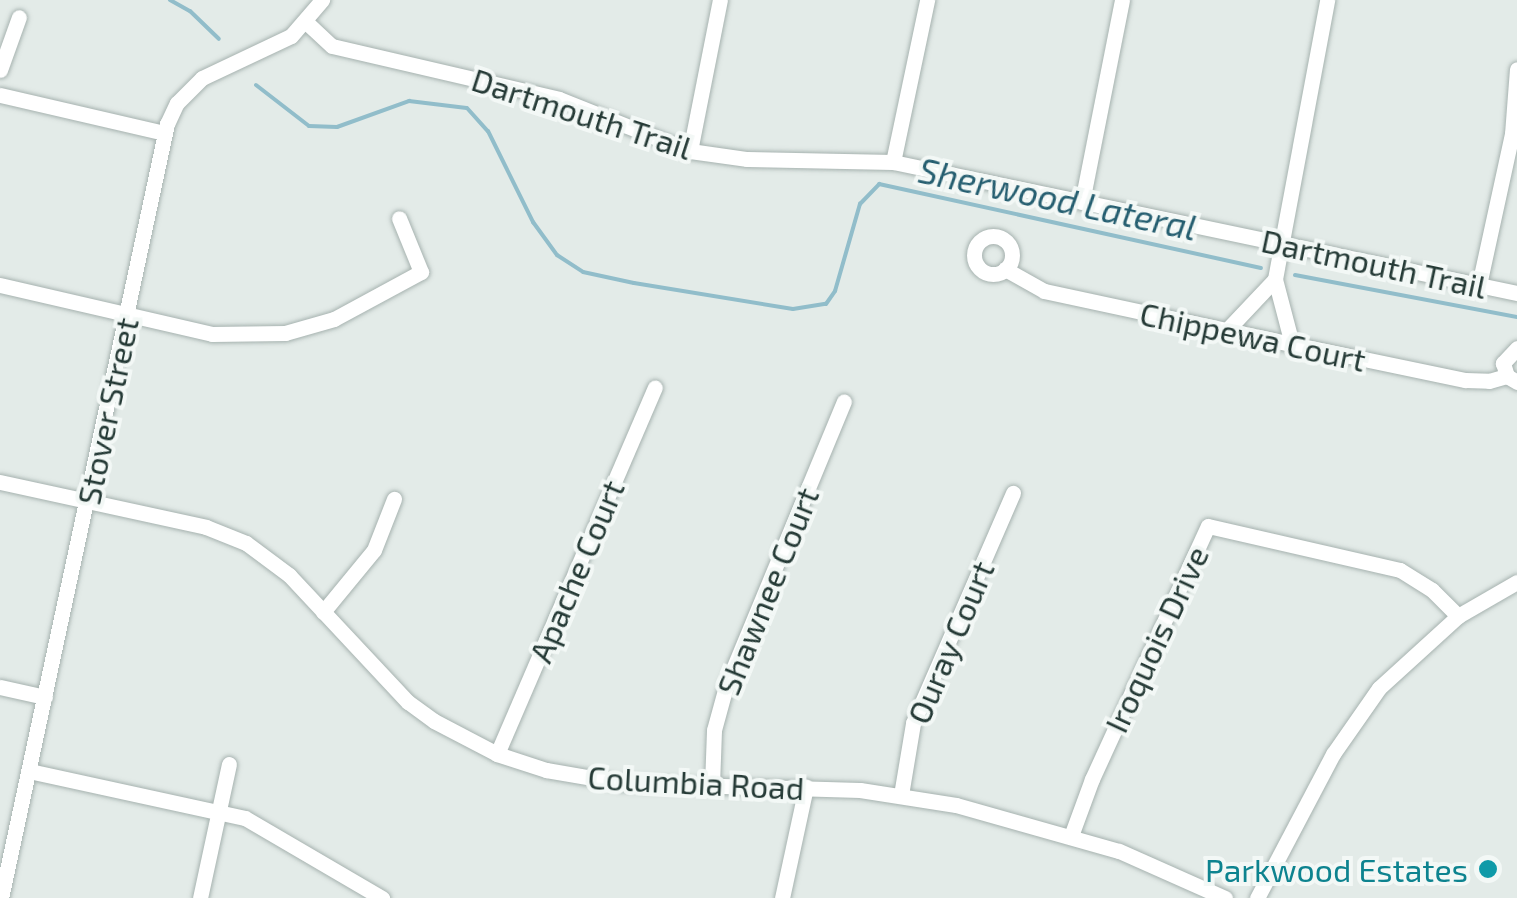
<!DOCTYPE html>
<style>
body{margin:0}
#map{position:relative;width:1517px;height:898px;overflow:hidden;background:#e3ebe8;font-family:"Exo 2",sans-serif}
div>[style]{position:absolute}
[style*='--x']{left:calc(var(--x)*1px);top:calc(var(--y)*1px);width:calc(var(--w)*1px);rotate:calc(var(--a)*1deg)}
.stream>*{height:4px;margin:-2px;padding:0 2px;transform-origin:2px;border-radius:2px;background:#91bdca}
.roads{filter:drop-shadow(0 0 2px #a6b2af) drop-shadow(0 0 2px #a6b2af)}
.minor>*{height:15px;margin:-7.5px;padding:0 7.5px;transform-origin:7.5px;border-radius:7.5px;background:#fff}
.minor>.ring{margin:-7.5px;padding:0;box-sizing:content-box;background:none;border:15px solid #fff;border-radius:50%}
.dots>*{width:28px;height:28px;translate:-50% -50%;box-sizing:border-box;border:5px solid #f3f8f6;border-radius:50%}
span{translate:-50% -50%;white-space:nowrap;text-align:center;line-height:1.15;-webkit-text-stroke:8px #f3f8f6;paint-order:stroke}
.street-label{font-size:32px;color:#253a36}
.culture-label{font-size:32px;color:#0d838f}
.right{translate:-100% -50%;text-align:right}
.water-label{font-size:35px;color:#255e70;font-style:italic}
</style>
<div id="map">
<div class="stream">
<i style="--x:170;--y:0;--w:23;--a:29"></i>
<i style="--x:190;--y:11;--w:40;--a:44"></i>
<i style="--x:256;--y:85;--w:67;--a:37.7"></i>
<i style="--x:309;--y:126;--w:28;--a:2"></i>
<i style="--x:337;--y:127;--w:77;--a:-19.9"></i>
<i style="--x:409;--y:101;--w:58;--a:6.9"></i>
<i style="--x:467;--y:108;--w:31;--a:48"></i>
<i style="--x:488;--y:131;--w:102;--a:63.7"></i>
<i style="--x:533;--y:222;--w:41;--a:54"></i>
<i style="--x:557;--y:255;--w:31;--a:33"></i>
<i style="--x:583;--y:272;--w:52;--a:12.2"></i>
<i style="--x:634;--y:283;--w:161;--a:9.3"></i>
<i style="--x:793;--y:309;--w:33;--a:-9"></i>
<i style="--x:826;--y:304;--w:16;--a:-55"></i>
<i style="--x:835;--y:291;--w:91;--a:-74"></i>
<i style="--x:860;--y:204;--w:28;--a:-46"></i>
<i style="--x:879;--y:184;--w:391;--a:12.4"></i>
<i style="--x:1295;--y:275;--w:226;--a:10.7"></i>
</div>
<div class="roads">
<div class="minor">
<i style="--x:306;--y:22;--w:35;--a:43"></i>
<i style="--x:332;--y:46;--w:233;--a:13.1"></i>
<i style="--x:559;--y:99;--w:141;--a:21.7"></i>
<i style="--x:690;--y:151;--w:58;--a:8"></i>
<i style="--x:747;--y:159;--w:146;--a:1.2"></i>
<i style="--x:893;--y:162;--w:638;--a:11.86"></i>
<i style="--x:0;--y:70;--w:56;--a:-70.3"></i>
<i style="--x:0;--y:95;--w:169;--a:13"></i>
<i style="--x:690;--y:151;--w:154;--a:-78.8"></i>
<i style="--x:893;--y:162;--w:166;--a:-78.1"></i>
<i style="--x:1082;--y:202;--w:206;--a:-78.8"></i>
<i class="ring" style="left:974px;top:236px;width:23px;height:23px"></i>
<i style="--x:1005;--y:269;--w:45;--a:29.4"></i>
<i style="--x:1044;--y:291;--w:254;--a:12.1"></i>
<i style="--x:1292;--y:344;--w:177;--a:11.8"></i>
<i style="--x:1465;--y:380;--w:24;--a:2"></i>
<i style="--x:1489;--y:381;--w:19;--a:-16"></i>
<i style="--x:0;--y:285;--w:218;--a:13"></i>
<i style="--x:212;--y:334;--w:73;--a:-0.8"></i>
<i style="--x:285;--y:333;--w:51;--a:-15.9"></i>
<i style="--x:334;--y:319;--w:99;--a:-28.4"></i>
<i style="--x:421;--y:272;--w:58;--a:-112.2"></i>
<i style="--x:1479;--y:285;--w:155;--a:-77.7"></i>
<i style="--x:1512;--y:134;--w:65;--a:-85.6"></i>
<i style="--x:1227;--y:330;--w:70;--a:-46.7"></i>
<i style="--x:1292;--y:344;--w:67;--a:-104.7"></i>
<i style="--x:1275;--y:279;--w:284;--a:-79.4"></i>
<i style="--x:1517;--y:348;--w:21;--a:133"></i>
<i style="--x:1503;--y:363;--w:14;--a:73"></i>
<i style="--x:1507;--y:376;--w:12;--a:31"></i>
<i style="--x:0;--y:482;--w:211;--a:12.3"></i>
<i style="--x:206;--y:527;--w:43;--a:21.8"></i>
<i style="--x:246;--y:543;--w:54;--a:36.7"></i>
<i style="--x:289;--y:575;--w:174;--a:46.9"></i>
<i style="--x:408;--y:702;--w:32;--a:36"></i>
<i style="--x:434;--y:721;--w:71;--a:27.6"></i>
<i style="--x:497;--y:754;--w:52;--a:18.1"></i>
<i style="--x:546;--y:770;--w:76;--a:9.8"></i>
<i style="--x:621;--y:783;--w:239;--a:1.7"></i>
<i style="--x:860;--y:790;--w:97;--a:8.9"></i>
<i style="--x:956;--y:805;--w:169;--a:15.8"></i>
<i style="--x:1119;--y:851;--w:116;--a:23.9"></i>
<i style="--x:323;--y:612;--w:80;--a:-50.6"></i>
<i style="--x:374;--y:550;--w:55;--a:-68.6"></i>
<i style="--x:0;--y:687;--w:46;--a:12.5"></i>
<i style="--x:497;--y:754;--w:399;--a:-66.7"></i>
<i style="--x:29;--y:771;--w:221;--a:12.3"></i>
<i style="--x:245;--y:818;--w:159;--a:30.3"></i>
<i style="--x:712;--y:785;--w:55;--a:-87.9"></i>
<i style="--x:714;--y:730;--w:46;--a:-74.7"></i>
<i style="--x:726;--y:686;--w:308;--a:-67.5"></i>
<i style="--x:901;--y:795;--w:73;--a:-80.5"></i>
<i style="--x:913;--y:723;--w:251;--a:-66.5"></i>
<i style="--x:1071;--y:836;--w:61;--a:-69.8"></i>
<i style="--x:1092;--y:779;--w:278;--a:-65.4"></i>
<i style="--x:1208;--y:526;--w:197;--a:12.9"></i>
<i style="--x:1400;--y:570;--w:38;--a:32"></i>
<i style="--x:1432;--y:590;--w:37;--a:45"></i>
<i style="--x:1;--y:898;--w:792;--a:-77.9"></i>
<i style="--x:167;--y:124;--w:23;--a:-65"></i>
<i style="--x:177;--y:103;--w:35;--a:-45"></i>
<i style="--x:202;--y:78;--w:98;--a:-25.3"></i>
<i style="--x:291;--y:36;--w:48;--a:-49.3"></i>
<i style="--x:200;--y:898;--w:137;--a:-77.8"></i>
<i style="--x:782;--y:898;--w:114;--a:-77.8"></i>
<i style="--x:1257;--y:898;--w:163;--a:-62.2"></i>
<i style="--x:1333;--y:754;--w:80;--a:-55.1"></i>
<i style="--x:1379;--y:688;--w:107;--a:-42.3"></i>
<i style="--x:1458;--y:616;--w:68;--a:-30"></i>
</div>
</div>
<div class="dots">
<i style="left:1488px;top:869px;background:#0f9aa8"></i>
</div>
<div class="street-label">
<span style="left:582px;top:113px;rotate:18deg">Dartmouth Trail</span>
<span style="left:1374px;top:263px;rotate:12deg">Dartmouth Trail</span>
<span style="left:1253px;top:336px;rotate:12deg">Chippewa Court</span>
<span style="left:107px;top:411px;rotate:-78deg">Stover Street</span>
<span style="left:576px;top:571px;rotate:-67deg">Apache Court</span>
<span style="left:767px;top:591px;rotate:-68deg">Shawnee Court</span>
<span style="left:1156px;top:639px;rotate:-65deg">Iroquois Drive</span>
<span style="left:950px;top:642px;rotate:-67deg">Ouray Court</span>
<span style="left:696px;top:782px;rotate:3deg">Columbia Road</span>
</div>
<div class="culture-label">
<span class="right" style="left:1468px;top:869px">Parkwood Estates</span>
</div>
<div class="water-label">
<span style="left:1058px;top:198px;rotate:12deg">Sherwood Lateral</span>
</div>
</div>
